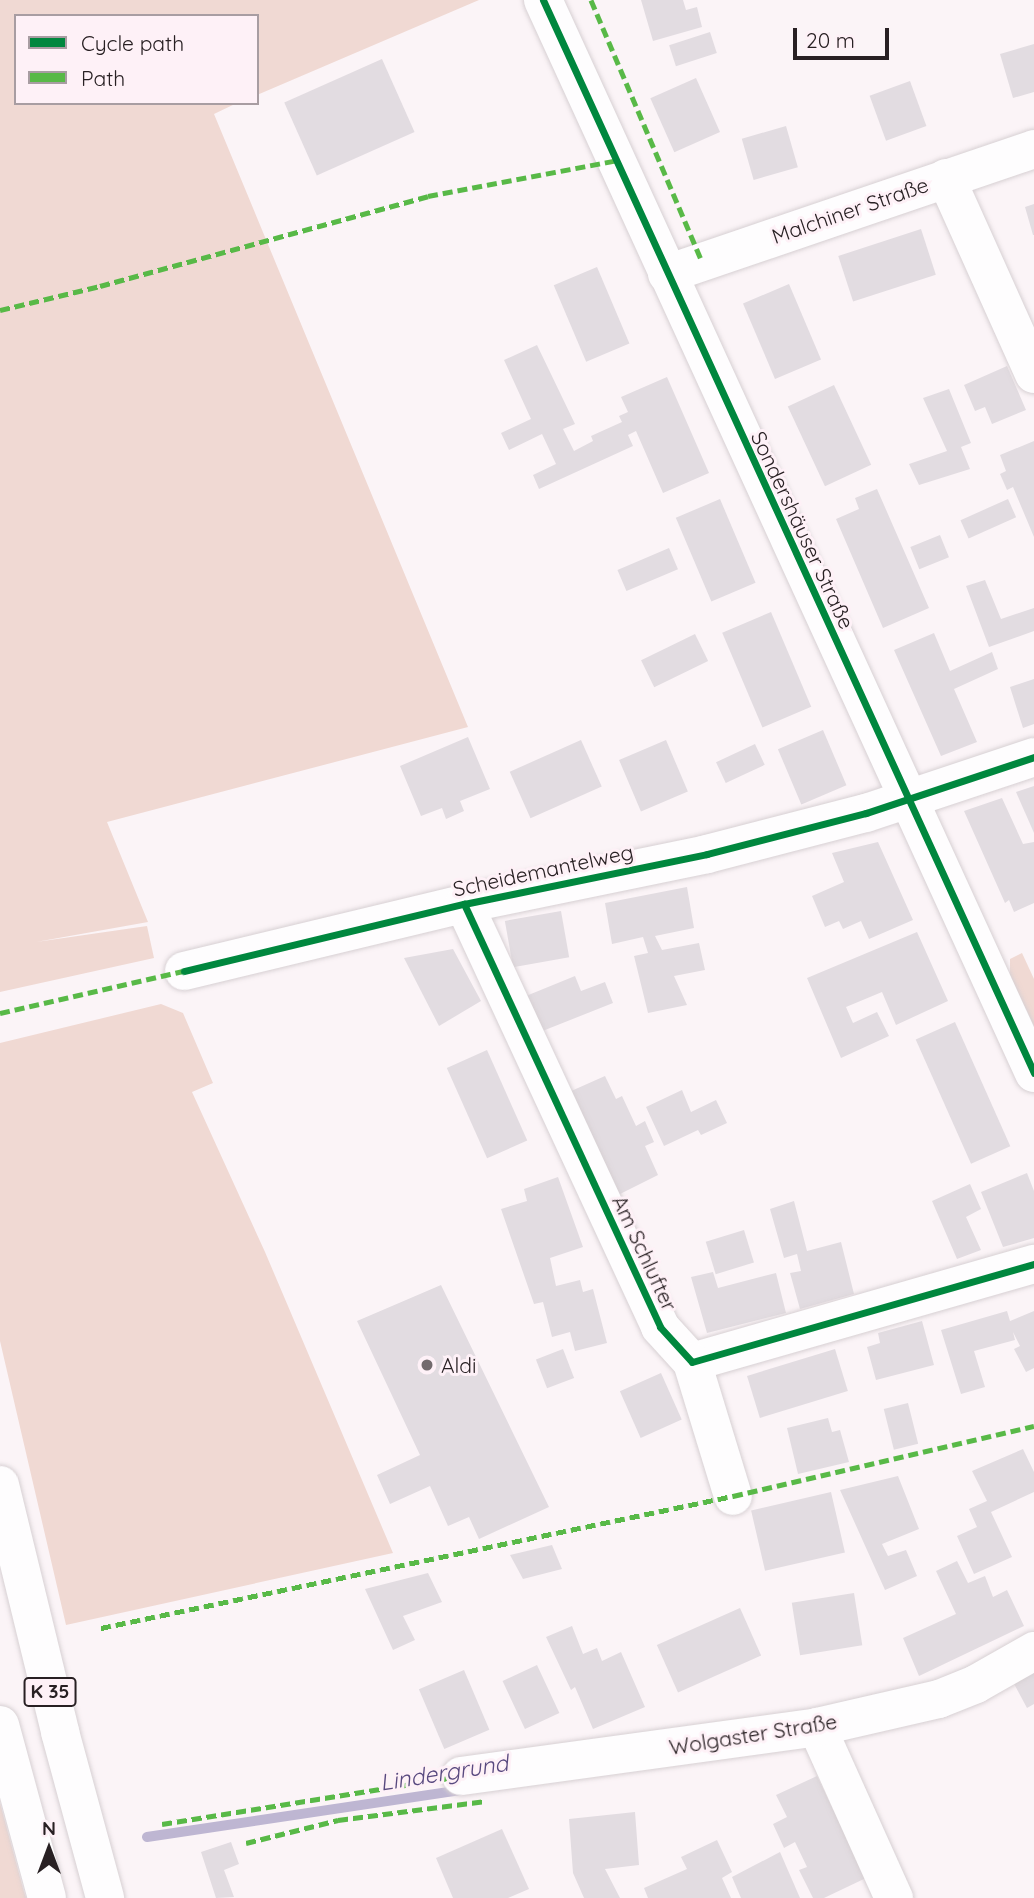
<!DOCTYPE html>
<meta charset="utf-8">
<style>
body{margin:0}
#map{position:relative;width:1034px;height:1898px;overflow:hidden;background:#fbf4f7;font-family:Quicksand,sans-serif}
div>[style]{position:absolute}
[style*='--x']{left:calc(var(--x)*1px);top:calc(var(--y)*1px);width:calc(var(--w)*1px);rotate:calc(var(--a)*1deg)}
.green>*{inset:0;background:#f0d9d3}
.stream>*{height:10px;margin:-5px;padding:0 5px;transform-origin:5px;border-radius:5px;background:#beb6d2}
.building>*{inset:0;background:#e2dce1;transform-origin:0 0}
.roads{filter:drop-shadow(0 0 2px #d7d0d3) drop-shadow(0 0 2px #d7d0d3)}
.minor>*{height:38px;margin:-19px;padding:0 19px;transform-origin:19px;border-radius:19px;background:#fefdfe}
.highway>*{height:38px;margin:-19px;padding:0 19px;transform-origin:19px;border-radius:19px;background:#fefdfe}
.quiet>*{height:5px;margin-top:-2.5px;transform-origin:0;background:repeating-linear-gradient(90deg,#58b947 0 10px,transparent 0 15px)}
.cycleway>*{height:7px;margin:-3.5px;padding:0 3.5px;transform-origin:3.5px;border-radius:3.5px;background:#00873e}
.dots>*{width:19px;height:19px;translate:-50% -50%;box-sizing:border-box;border:4px solid #fef1f7;border-radius:50%}
span{translate:-50% -50%;white-space:nowrap;text-align:center;line-height:1.15;-webkit-text-stroke:6px #fef1f7;paint-order:stroke}
.shield-label span{padding:2px 5px;background:#fef1f7;border:2px solid;border-radius:5px;-webkit-text-stroke-width:0}
.shield-label{font-size:19px;color:#282023;font-weight:700}
.street-label{font-size:21px;color:#282023}
.poi-label{font-size:21px;color:#282023}
.left{translate:0 -50%;text-align:left}
.water-label{font-size:23px;color:#58497f;font-style:italic}
.legend{position:absolute;left:14px;top:14px;width:245px;height:91px;box-sizing:border-box;background:#fef1f7;border:2px solid #a89da2;margin:0;padding:9px 12px;list-style:none;font-size:21px;color:#282023}
.legend li{display:flex;align-items:center;gap:14px;height:35px}
.legend b{width:35px;border:2px solid #a89da2}
.north{position:absolute;left:14px;top:1814px;width:70px;height:70px;-webkit-text-stroke:5px #fef1f7;paint-order:stroke;rotate:0deg;font-size:19px;font-weight:700;line-height:28px;text-align:center;color:#282023}
.north::after{content:'';display:block;margin:auto;width:24px;height:32px;background:#282023;clip-path:polygon(50% 0,100% 100%,50% 72%,0 100%)}
.scale{position:absolute;left:793px;top:28px;width:96px;height:32px;box-sizing:border-box;border:4px solid #282023;border-top:0;padding-left:9px;font-size:21px;line-height:24px;white-space:nowrap;color:#282023;-webkit-text-stroke:5px #fef1f7;paint-order:stroke}
</style>
<div id="map">
<div class="green">
<i style="clip-path:polygon(0 0,479px 0,257px 95px,257px 16px,16px 16px,16px 103px,237px 103px,214px 114px,468px 727px,107px 822px,148px 922px,36px 942px,147px 926px,154px 958px,0 992px)"></i>
<i style="clip-path:polygon(1022px 953px,1034px 979px,1034px 1026px,1010px 975px,1010px 959px)"></i>
<i style="clip-path:polygon(161px 1004px,183px 1013px,213px 1083px,192px 1092px,265px 1252px,393px 1553px,66px 1625px,0 1341px,0 1043px)"></i>
<i style="clip-path:polygon(0 1803px,24px 1892px,26px 1898px,0 1898px)"></i>
</div>
<div class="stream">
<i style="--x:147;--y:1837;--w:317;--a:-8.5"></i>
</div>
<div class="building">
<i style="clip-path:polygon(641px 0,683px 0,686px 10px,697px 7px,702px 27px,653px 41px)"></i>
<i style="left:710px;top:32px;width:22px;height:43px;rotate:72deg"></i>
<i style="clip-path:polygon(1034px 44px,1034px 92px,1013px 98px,1000px 54px)"></i>
<i style="left:382px;top:59px;width:80px;height:107px;rotate:66deg"></i>
<i style="left:696px;top:78px;width:59px;height:50px;rotate:66deg"></i>
<i style="left:910px;top:81px;width:48px;height:43px;rotate:70deg"></i>
<i style="left:786px;top:126px;width:43px;height:46px;rotate:74deg"></i>
<i style="clip-path:polygon(1034px 204px,1034px 235px,1033px 235px,1025px 207px)"></i>
<i style="left:921px;top:229px;width:48px;height:87px;rotate:72deg"></i>
<i style="left:597px;top:267px;width:83px;height:47px;rotate:67deg"></i>
<i style="left:789px;top:284px;width:82px;height:50px;rotate:67deg"></i>
<i style="clip-path:polygon(537px 345px,575px 424px,563px 429px,574px 451px,593px 441px,591px 436px,622px 422px,619px 416px,628px 412px,621px 397px,667px 377px,709px 473px,663px 493px,636px 431px,628px 435px,633px 446px,539px 489px,533px 475px,556px 464px,542px 434px,509px 450px,501px 433px,531px 419px,504px 360px)"></i>
<i style="clip-path:polygon(1007px 366px,1026px 410px,992px 424px,985px 407px,975px 411px,964px 385px)"></i>
<i style="left:834px;top:385px;width:88px;height:51px;rotate:65deg"></i>
<i style="clip-path:polygon(949px 389px,971px 443px,961px 447px,970px 469px,919px 485px,909px 464px,947px 451px,923px 398px)"></i>
<i style="clip-path:polygon(1034px 441px,1034px 537px,1013px 487px,1007px 490px,1000px 474px,1006px 471px,1000px 455px)"></i>
<i style="clip-path:polygon(877px 489px,929px 608px,883px 628px,836px 519px,859px 509px,855px 498px)"></i>
<i style="left:720px;top:499px;width:91px;height:48px;rotate:67deg"></i>
<i style="left:1008px;top:499px;width:20px;height:52px;rotate:66deg"></i>
<i style="left:940px;top:535px;width:24px;height:32px;rotate:68deg"></i>
<i style="left:669px;top:548px;width:23px;height:56px;rotate:67deg"></i>
<i style="clip-path:polygon(985px 580px,1001px 619px,1034px 608px,1034px 631px,989px 647px,966px 586px)"></i>
<i style="left:771px;top:612px;width:103px;height:53px;rotate:67deg"></i>
<i style="clip-path:polygon(934px 633px,950px 671px,992px 652px,998px 669px,954px 689px,977px 742px,941px 756px,894px 650px)"></i>
<i style="left:695px;top:634px;width:30px;height:60px;rotate:64deg"></i>
<i style="clip-path:polygon(1034px 679px,1034px 724px,1023px 728px,1010px 687px)"></i>
<i style="left:823px;top:730px;width:60px;height:49px;rotate:67deg"></i>
<i style="clip-path:polygon(468px 737px,490px 789px,460px 801px,464px 811px,446px 819px,442px 808px,421px 816px,400px 766px)"></i>
<i style="left:581px;top:740px;width:51px;height:78px;rotate:66deg"></i>
<i style="left:666px;top:740px;width:56px;height:51px;rotate:67deg"></i>
<i style="left:755px;top:744px;width:23px;height:43px;rotate:65deg"></i>
<i style="clip-path:polygon(1034px 786px,1034px 833px,1016px 792px)"></i>
<i style="clip-path:polygon(1002px 798px,1023px 844px,1034px 842px,1034px 903px,1014px 912px,1009px 900px,1005px 903px,964px 811px)"></i>
<i style="clip-path:polygon(878px 842px,913px 920px,869px 939px,861px 921px,843px 929px,839px 921px,825px 927px,812px 896px,844px 882px,832px 853px)"></i>
<i style="clip-path:polygon(687px 887px,694px 928px,655px 936px,662px 950px,699px 943px,705px 970px,674px 976px,687px 1005px,648px 1013px,634px 956px,648px 953px,643px 937px,612px 944px,605px 903px)"></i>
<i style="left:561px;top:911px;width:47px;height:57px;rotate:80deg"></i>
<i style="clip-path:polygon(917px 932px,948px 1001px,896px 1025px,882px 992px,846px 1007px,853px 1023px,877px 1012px,889px 1036px,841px 1058px,807px 978px)"></i>
<i style="clip-path:polygon(453px 949px,481px 1001px,439px 1026px,404px 958px)"></i>
<i style="clip-path:polygon(575px 976px,581px 991px,605px 982px,613px 1003px,540px 1032px,526px 996px)"></i>
<i style="left:955px;top:1022px;width:136px;height:43px;rotate:66deg"></i>
<i style="left:487px;top:1050px;width:99px;height:44px;rotate:66deg"></i>
<i style="clip-path:polygon(605px 1076px,616px 1099px,622px 1096px,636px 1126px,645px 1121px,654px 1142px,645px 1146px,658px 1175px,616px 1196px,569px 1092px)"></i>
<i style="clip-path:polygon(682px 1090px,691px 1112px,716px 1100px,727px 1123px,701px 1135px,698px 1130px,664px 1146px,646px 1107px)"></i>
<i style="clip-path:polygon(1027px 1173px,1034px 1191px,1034px 1238px,1003px 1247px,981px 1192px)"></i>
<i style="clip-path:polygon(558px 1177px,583px 1247px,550px 1258px,556px 1286px,580px 1280px,583px 1292px,593px 1289px,607px 1343px,575px 1351px,570px 1332px,552px 1337px,543px 1302px,534px 1304px,501px 1209px,527px 1201px,524px 1189px)"></i>
<i style="clip-path:polygon(970px 1184px,981px 1209px,966px 1217px,981px 1250px,957px 1259px,932px 1201px)"></i>
<i style="clip-path:polygon(794px 1201px,807px 1251px,841px 1242px,854px 1294px,800px 1309px,790px 1273px,801px 1271px,797px 1254px,784px 1258px,770px 1209px)"></i>
<i style="left:744px;top:1230px;width:34px;height:40px;rotate:73deg"></i>
<i style="clip-path:polygon(713px 1272px,718px 1288px,776px 1273px,786px 1313px,707px 1333px,691px 1277px)"></i>
<i style="clip-path:polygon(441px 1285px,549px 1507px,479px 1539px,469px 1517px,448px 1526px,430px 1486px,390px 1504px,377px 1475px,420px 1455px,357px 1321px)"></i>
<i style="clip-path:polygon(1007px 1311px,1010px 1321px,1034px 1311px,1034px 1368px,1026px 1372px,1014px 1349px,1020px 1346px,1013px 1332px,1015px 1340px,974px 1351px,985px 1387px,961px 1394px,941px 1330px)"></i>
<i style="clip-path:polygon(922px 1321px,934px 1365px,876px 1380px,867px 1347px,880px 1343px,878px 1333px)"></i>
<i style="left:563px;top:1349px;width:31px;height:29px;rotate:69deg"></i>
<i style="left:835px;top:1349px;width:44px;height:92px;rotate:73deg"></i>
<i style="left:661px;top:1373px;width:51px;height:45px;rotate:66deg"></i>
<i style="left:908px;top:1403px;width:42px;height:25px;rotate:76deg"></i>
<i style="clip-path:polygon(828px 1418px,832px 1432px,840px 1430px,849px 1462px,798px 1474px,787px 1428px)"></i>
<i style="clip-path:polygon(1023px 1449px,1034px 1472px,1034px 1492px,991px 1512px,1012px 1557px,974px 1574px,957px 1536px,977px 1527px,969px 1509px,987px 1501px,972px 1471px)"></i>
<i style="clip-path:polygon(898px 1476px,919px 1529px,882px 1544px,888px 1556px,906px 1550px,917px 1576px,885px 1590px,840px 1490px)"></i>
<i style="left:831px;top:1492px;width:62px;height:82px;rotate:77deg"></i>
<i style="clip-path:polygon(552px 1545px,562px 1569px,523px 1579px,510px 1555px)"></i>
<i style="clip-path:polygon(957px 1561px,968px 1583px,985px 1576px,993px 1597px,1007px 1590px,1024px 1626px,919px 1676px,903px 1638px,956px 1614px,936px 1571px)"></i>
<i style="clip-path:polygon(428px 1573px,442px 1602px,403px 1616px,415px 1640px,393px 1650px,365px 1589px)"></i>
<i style="left:854px;top:1593px;width:53px;height:63px;rotate:81deg"></i>
<i style="left:740px;top:1608px;width:52px;height:91px;rotate:66deg"></i>
<i style="clip-path:polygon(572px 1626px,583px 1654px,597px 1648px,602px 1661px,621px 1652px,645px 1707px,593px 1729px,575px 1687px,571px 1690px,546px 1637px)"></i>
<i style="left:537px;top:1665px;width:53px;height:38px;rotate:65deg"></i>
<i style="clip-path:polygon(1034px 1667px,1034px 1704px,1027px 1708px,1012px 1680px)"></i>
<i style="left:464px;top:1670px;width:65px;height:49px;rotate:67deg"></i>
<i style="clip-path:polygon(817px 1776px,866px 1878px,824px 1898px,813px 1898px,799px 1870px,807px 1867px,795px 1842px,784px 1848px,773px 1824px,787px 1817px,776px 1795px)"></i>
<i style="clip-path:polygon(635px 1812px,639px 1865px,605px 1869px,620px 1898px,584px 1898px,573px 1873px,569px 1819px)"></i>
<i style="clip-path:polygon(502px 1829px,529px 1889px,508px 1898px,453px 1898px,436px 1858px)"></i>
<i style="clip-path:polygon(717px 1840px,732px 1872px,722px 1878px,731px 1898px,648px 1898px,644px 1888px,687px 1869px,681px 1857px)"></i>
<i style="clip-path:polygon(231px 1842px,239px 1864px,224px 1870px,234px 1897px,216px 1898px,201px 1852px)"></i>
<i style="clip-path:polygon(780px 1852px,800px 1898px,741px 1898px,732px 1877px)"></i>
</div>
<div class="roads">
<div class="minor">
<i style="--x:543;--y:0;--w:1180;--a:65.41"></i>
<i style="--x:946;--y:178;--w:215;--a:65.8"></i>
<i style="--x:667;--y:274;--w:388;--a:-18.8"></i>
<i style="--x:464;--y:904;--w:466;--a:65.1"></i>
<i style="--x:660;--y:1327;--w:47;--a:47.6"></i>
<i style="--x:692;--y:1362;--w:356;--a:-16"></i>
<i style="--x:184;--y:971;--w:288;--a:-13.5"></i>
<i style="--x:464;--y:904;--w:248;--a:-11.6"></i>
<i style="--x:707;--y:854;--w:164;--a:-14.5"></i>
<i style="--x:866;--y:813;--w:177;--a:-18.4"></i>
<i style="--x:692;--y:1362;--w:140;--a:73"></i>
<i style="--x:817;--y:1727;--w:188;--a:65.8"></i>
<i style="--x:461;--y:1776;--w:359;--a:-7.8"></i>
<i style="--x:817;--y:1727;--w:125;--a:-12.9"></i>
<i style="--x:939;--y:1699;--w:40;--a:-22"></i>
<i style="--x:976;--y:1684;--w:67;--a:-29.6"></i>
</div>
<div class="highway">
<i style="--x:0;--y:1485;--w:254;--a:76.3"></i>
<i style="--x:60;--y:1732;--w:172;--a:74.8"></i>
<i style="--x:0;--y:1725;--w:179;--a:74.8"></i>
</div>
</div>
<div class="quiet">
<i style="--x:591;--y:0;--w:284;--a:67"></i>
<i style="--x:0;--y:310;--w:103;--a:-13.5"></i>
<i style="--x:100;--y:286;--w:340;--a:-15.3"></i>
<i style="--x:428;--y:196;--w:193;--a:-10.7"></i>
<i style="--x:0;--y:1013;--w:189;--a:-12.9"></i>
<i style="--x:101;--y:1628;--w:646;--a:-11.8"></i>
<i style="--x:733;--y:1496;--w:309;--a:-13.1"></i>
<i style="--x:162;--y:1824;--w:303;--a:-9.1"></i>
<i style="--x:246;--y:1843;--w:95;--a:-14"></i>
<i style="--x:338;--y:1820;--w:149;--a:-7.3"></i>
</div>
<div class="cycleway">
<i style="--x:543;--y:0;--w:1180;--a:65.41"></i>
<i style="--x:464;--y:904;--w:466;--a:65.1"></i>
<i style="--x:660;--y:1327;--w:47;--a:47.6"></i>
<i style="--x:692;--y:1362;--w:356;--a:-16"></i>
<i style="--x:184;--y:971;--w:288;--a:-13.5"></i>
<i style="--x:464;--y:904;--w:248;--a:-11.6"></i>
<i style="--x:707;--y:854;--w:164;--a:-14.5"></i>
<i style="--x:866;--y:813;--w:177;--a:-18.4"></i>
</div>
<div class="dots">
<i style="left:427px;top:1365px;background:#726a6d"></i>
</div>
<div class="shield-label">
<span style="left:50px;top:1692px">K 35</span>
</div>
<div class="street-label">
<span style="left:850px;top:210px;rotate:-19deg">Malchiner Straße</span>
<span style="left:803px;top:530px;rotate:65deg">Sondershäuser Straße</span>
<span style="left:543px;top:870px;rotate:-12deg">Scheidemantelweg</span>
<span style="left:645px;top:1253px;rotate:65deg">Am Schlufter</span>
<span style="left:753px;top:1734px;rotate:-9deg">Wolgaster Straße</span>
</div>
<div class="poi-label">
<span class="left" style="left:441px;top:1365px">Aldi</span>
</div>
<div class="water-label">
<span style="left:444px;top:1773px;rotate:-9deg">Lindergrund</span>
</div>
<ul class="legend">
<li><b style="height:9px;background:#00873e"></b>Cycle path</li>
<li><b style="height:9px;background:#58b947"></b>Path</li>
</ul>
<div class="north">N</div>
<div class="scale">20 m</div>
</div>
